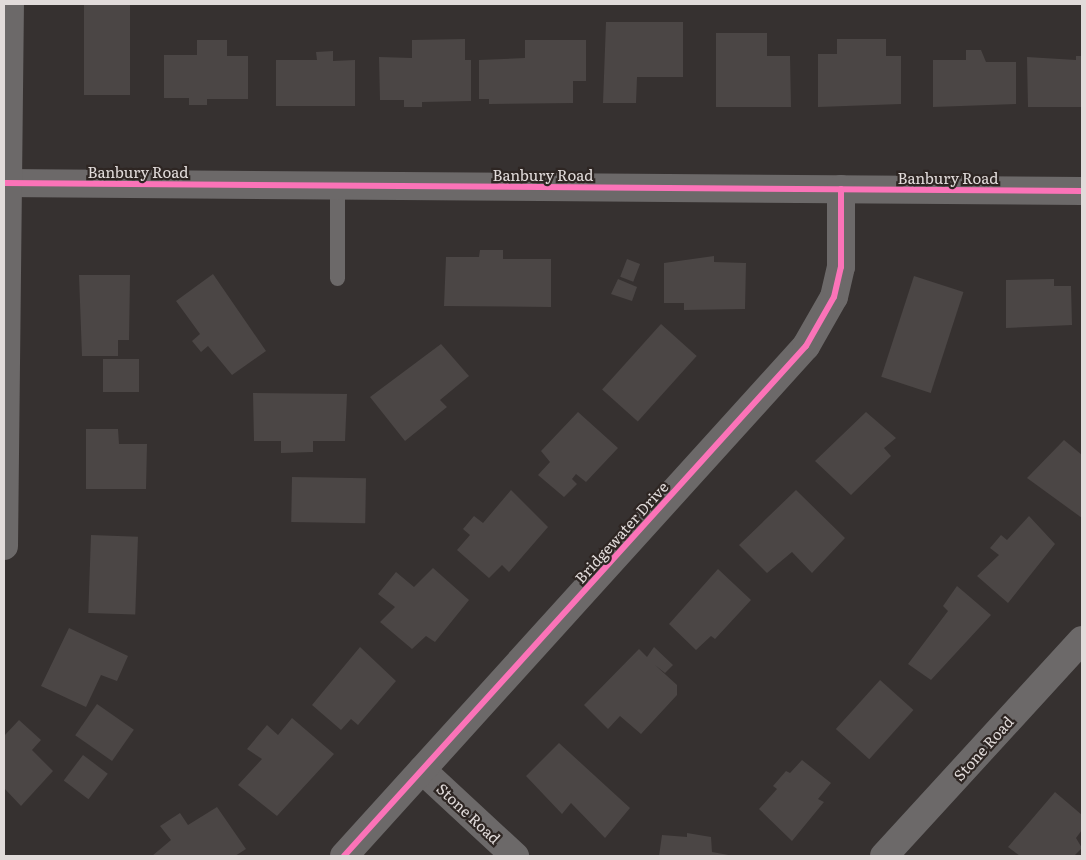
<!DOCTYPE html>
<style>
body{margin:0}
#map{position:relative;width:1086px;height:860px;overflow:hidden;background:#363130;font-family:Literata,serif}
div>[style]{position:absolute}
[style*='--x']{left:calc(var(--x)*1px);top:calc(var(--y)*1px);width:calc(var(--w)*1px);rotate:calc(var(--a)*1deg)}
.building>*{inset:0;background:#4b4645;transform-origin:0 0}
.lane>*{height:15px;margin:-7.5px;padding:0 7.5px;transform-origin:7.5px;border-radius:7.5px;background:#6c6969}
.street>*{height:28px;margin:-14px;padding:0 14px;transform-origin:14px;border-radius:14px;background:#6c6969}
.cycleway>*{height:6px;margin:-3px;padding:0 3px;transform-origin:3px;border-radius:3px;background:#fb73b8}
span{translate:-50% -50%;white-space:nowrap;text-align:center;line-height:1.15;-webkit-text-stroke:4.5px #2e2623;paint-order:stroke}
.street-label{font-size:15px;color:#e1dbda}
.frame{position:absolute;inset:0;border:5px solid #e1dbda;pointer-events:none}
</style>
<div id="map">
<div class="building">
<i style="left:84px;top:4px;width:46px;height:91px"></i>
<i style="clip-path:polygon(606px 22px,683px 22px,683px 77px,637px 77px,636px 103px,603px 103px)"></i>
<i style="clip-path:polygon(716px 33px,767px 33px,767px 56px,790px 56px,791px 107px,716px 107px)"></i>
<i style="clip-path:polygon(465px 39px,465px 60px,471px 60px,471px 101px,422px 102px,422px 107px,404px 107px,404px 100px,380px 100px,379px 57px,412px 58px,412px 40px)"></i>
<i style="clip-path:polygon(837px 39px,886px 39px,886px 56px,901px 56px,901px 104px,818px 107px,818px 54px,837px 54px)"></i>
<i style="clip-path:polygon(197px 40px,227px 40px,227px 56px,248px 56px,248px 99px,207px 99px,207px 105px,189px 105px,189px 98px,164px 98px,164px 55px,197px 55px)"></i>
<i style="clip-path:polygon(525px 40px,586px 40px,586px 81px,573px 81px,573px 103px,489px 104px,489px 99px,479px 99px,479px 60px,525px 58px)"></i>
<i style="clip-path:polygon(966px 50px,981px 50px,986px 62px,1016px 62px,1016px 104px,933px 107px,933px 60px,966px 60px)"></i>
<i style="clip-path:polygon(333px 51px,333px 61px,355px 60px,355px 106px,276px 106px,276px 60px,317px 60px,316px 52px)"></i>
<i style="clip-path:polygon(1076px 56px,1082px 56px,1082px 107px,1028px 107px,1027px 57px,1076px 60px)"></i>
<i style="clip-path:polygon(480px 250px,503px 250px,503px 259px,551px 259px,551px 307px,444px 306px,446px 257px,479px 257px)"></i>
<i style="clip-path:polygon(714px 256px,714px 262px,746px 263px,745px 309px,684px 310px,684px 303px,664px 303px,664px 263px)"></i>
<i style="left:627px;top:259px;width:14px;height:19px;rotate:21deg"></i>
<i style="clip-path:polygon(213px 274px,266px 351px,232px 375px,208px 346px,201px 352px,192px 341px,200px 334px,176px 301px)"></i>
<i style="clip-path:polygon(79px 275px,130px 275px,129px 340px,118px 340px,118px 356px,82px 356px)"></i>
<i style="left:914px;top:276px;width:52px;height:106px;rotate:18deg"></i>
<i style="clip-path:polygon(618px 279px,637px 287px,632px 301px,611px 294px)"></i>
<i style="clip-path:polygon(1054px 279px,1054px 286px,1071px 286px,1072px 325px,1006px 328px,1006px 280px)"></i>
<i style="left:661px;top:324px;width:48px;height:88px;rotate:42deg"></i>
<i style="clip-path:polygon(441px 344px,469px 376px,440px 400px,447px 407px,405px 441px,370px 397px)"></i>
<i style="left:103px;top:359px;width:36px;height:33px"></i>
<i style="clip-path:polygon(253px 393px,347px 394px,345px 441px,313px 441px,313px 452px,281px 453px,281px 441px,254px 441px)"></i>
<i style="clip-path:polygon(578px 412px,618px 448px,586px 482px,576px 474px,572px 479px,577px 484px,564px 497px,538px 475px,550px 462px,541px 451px)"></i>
<i style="clip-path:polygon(866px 412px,896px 438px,884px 448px,891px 456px,851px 495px,815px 461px)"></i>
<i style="clip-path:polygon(86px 429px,118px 429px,119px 444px,147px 444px,146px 489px,86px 489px)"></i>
<i style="clip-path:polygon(1064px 440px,1082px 455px,1082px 518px,1027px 478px)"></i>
<i style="left:292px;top:477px;width:74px;height:45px;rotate:1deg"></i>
<i style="clip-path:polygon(511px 490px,548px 527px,509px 572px,502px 565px,489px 578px,457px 550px,470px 535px,463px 529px,474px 516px,483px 523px)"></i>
<i style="clip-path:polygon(796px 490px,845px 538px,812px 573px,792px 552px,767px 573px,739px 545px)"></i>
<i style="clip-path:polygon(1029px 516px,1055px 544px,1008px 603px,977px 576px,999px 555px,990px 548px,1001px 535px,1007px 540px)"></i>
<i style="left:91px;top:535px;width:47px;height:78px;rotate:2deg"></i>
<i style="clip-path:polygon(433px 568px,469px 600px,435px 642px,426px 636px,412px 649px,380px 622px,395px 607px,378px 594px,396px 572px,414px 587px)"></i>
<i style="clip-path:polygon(718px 569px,751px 600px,715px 639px,711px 636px,696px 650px,669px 624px)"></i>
<i style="clip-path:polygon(957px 586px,991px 615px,931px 680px,908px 664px,948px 611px,943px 606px)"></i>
<i style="clip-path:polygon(69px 628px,128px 656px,117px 681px,101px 675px,86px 707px,41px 686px)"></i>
<i style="clip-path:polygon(360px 647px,396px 681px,358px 725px,351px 719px,341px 730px,312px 705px)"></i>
<i style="clip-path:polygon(654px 647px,673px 665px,665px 673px,655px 665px,677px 685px,677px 695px,641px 734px,620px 716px,608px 729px,584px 705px,639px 649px,647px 657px)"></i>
<i style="left:880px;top:680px;width:45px;height:66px;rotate:42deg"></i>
<i style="left:97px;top:704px;width:45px;height:38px;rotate:35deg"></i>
<i style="clip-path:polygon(292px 718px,334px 754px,277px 816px,238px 785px,262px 759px,247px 749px,267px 725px,278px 735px)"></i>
<i style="clip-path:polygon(19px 720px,41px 740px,32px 750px,53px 771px,21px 806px,4px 788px,4px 736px)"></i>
<i style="clip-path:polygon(559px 743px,630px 808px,605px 838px,571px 803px,562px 814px,526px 776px)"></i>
<i style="left:83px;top:755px;width:31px;height:32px;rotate:37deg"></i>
<i style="clip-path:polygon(802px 760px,831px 783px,818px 799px,824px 802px,792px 841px,759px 809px,777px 789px,773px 786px,786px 771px,790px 773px)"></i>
<i style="clip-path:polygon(1055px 792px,1082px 815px,1082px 830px,1076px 838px,1082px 848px,1074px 856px,1020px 856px,1008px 847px)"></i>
<i style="clip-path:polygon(217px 807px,246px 849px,235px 856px,152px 856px,171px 840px,160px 826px,180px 813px,188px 825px)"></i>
<i style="clip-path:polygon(687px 833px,711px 837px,712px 852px,734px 856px,659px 856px,662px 835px,687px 837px)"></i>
</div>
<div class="lane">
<i style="--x:337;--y:186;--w:92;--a:90"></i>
</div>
<div class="street">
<i style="--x:4;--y:183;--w:1078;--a:0.43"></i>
<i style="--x:4;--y:546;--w:542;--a:-89.37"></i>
<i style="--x:422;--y:770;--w:127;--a:42.8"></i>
<i style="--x:344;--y:856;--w:688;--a:-47.83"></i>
<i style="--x:806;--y:346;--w:56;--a:-60.3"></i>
<i style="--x:834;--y:297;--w:31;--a:-77"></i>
<i style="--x:841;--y:267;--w:78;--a:-90"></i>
<i style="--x:884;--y:856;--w:293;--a:-47.5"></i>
</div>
<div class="cycleway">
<i style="--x:4;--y:183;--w:1078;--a:0.43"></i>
<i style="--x:344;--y:856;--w:688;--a:-47.83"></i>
<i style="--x:806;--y:346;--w:56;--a:-60.3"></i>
<i style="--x:834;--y:297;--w:31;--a:-77"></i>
<i style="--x:841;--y:267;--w:78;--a:-90"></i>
</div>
<div class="street-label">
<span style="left:138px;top:172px">Banbury Road</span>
<span style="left:543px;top:175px">Banbury Road</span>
<span style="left:948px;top:178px">Banbury Road</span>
<span style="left:621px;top:532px;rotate:-48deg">Bridgewater Drive</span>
<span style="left:983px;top:748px;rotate:-48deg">Stone Road</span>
<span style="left:469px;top:813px;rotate:43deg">Stone Road</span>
</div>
<div class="frame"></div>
</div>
